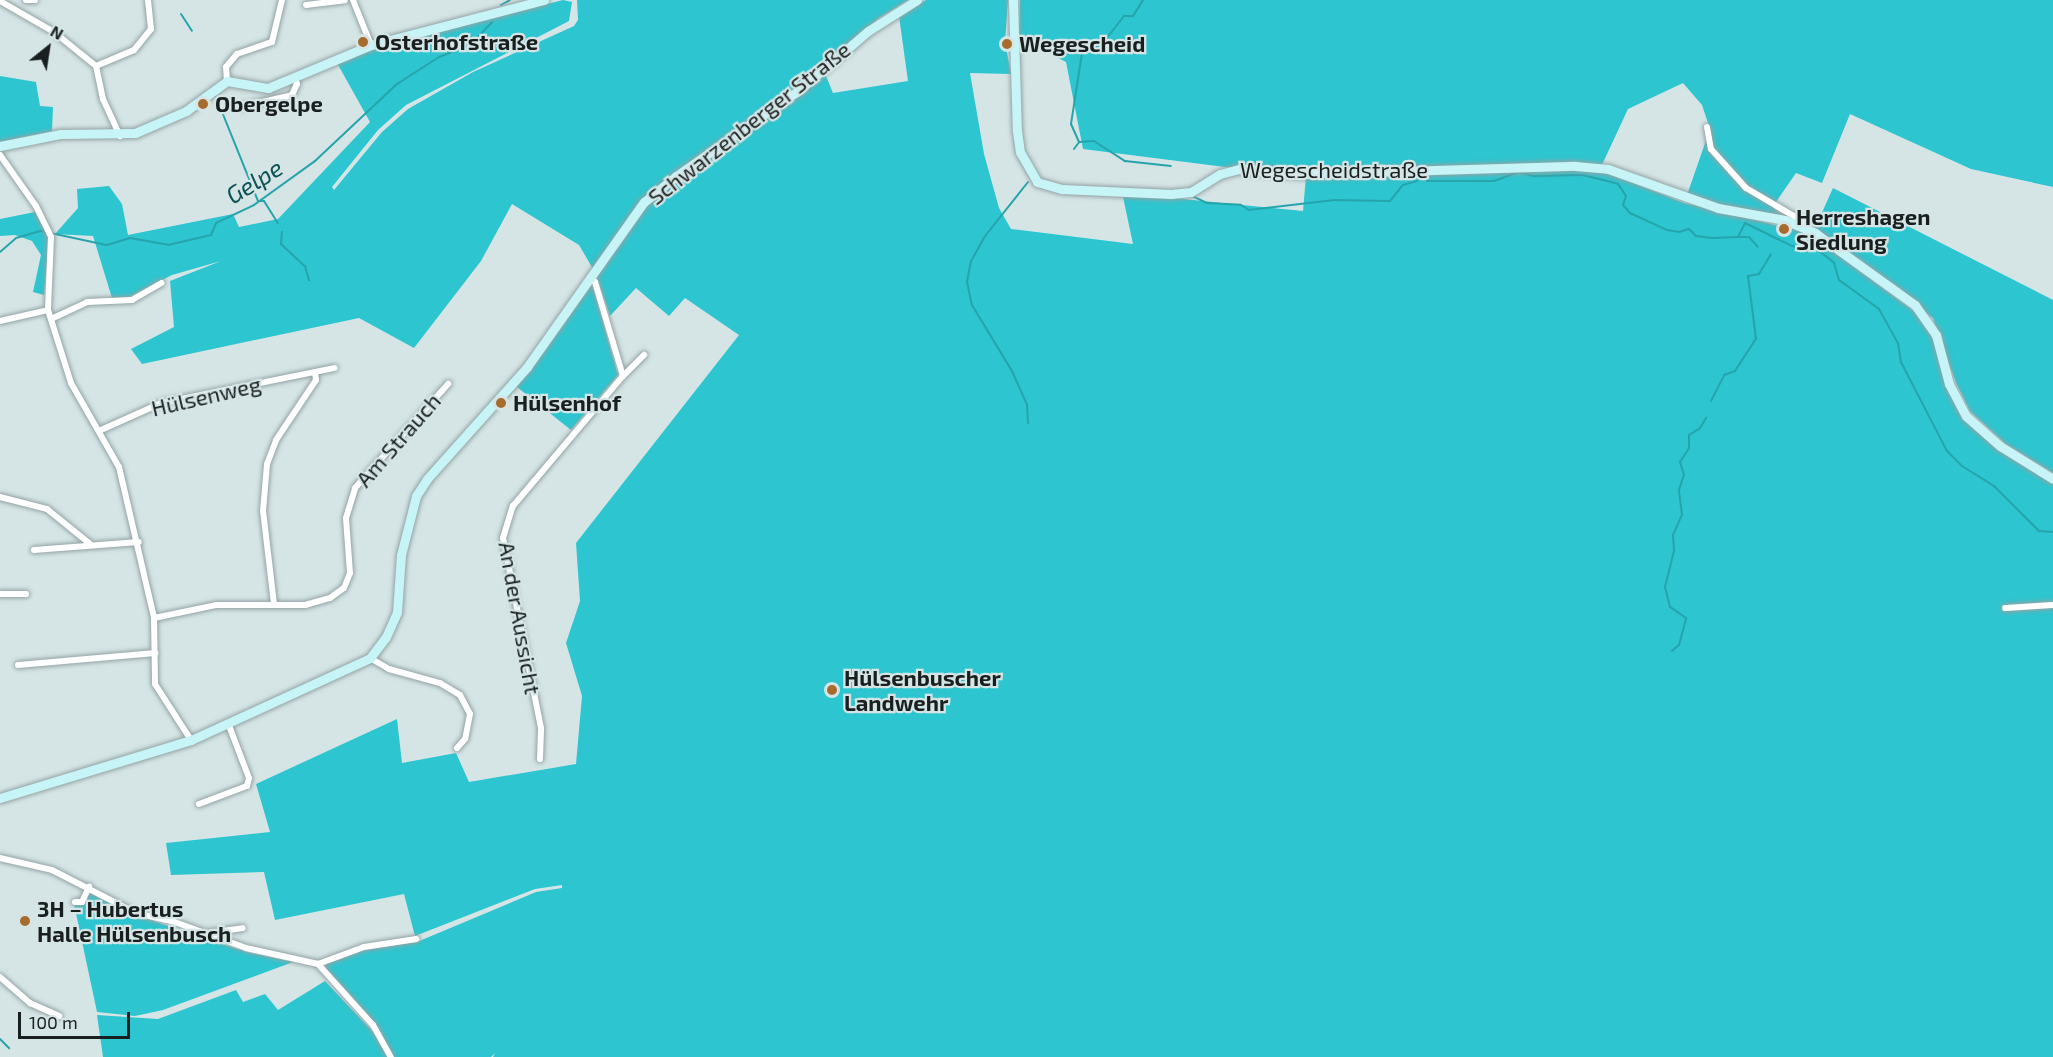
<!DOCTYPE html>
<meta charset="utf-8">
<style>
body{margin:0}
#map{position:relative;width:2053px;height:1057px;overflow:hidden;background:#d5e5e6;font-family:"Exo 2",sans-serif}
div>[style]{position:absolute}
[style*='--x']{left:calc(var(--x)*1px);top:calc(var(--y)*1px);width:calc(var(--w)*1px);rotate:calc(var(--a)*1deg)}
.green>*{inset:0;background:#2dc5cf}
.stream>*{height:2px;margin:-1px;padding:0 1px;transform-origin:1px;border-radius:1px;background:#26a4ac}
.roads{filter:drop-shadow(0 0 2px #94a3a4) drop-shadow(0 0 2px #94a3a4)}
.minor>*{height:6px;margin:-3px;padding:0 3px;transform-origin:3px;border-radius:3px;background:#fff}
.secondary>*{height:9px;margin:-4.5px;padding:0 4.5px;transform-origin:4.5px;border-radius:4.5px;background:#c6f4f7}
.dots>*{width:16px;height:16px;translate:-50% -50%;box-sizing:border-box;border:3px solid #d5e5e6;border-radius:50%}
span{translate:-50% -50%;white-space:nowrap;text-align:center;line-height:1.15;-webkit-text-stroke:4.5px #d5e5e6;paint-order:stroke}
.poi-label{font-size:22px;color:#191f1f;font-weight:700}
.left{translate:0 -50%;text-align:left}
.street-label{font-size:22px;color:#191f1f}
.water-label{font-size:24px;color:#0b5156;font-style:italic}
.north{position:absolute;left:18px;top:18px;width:60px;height:60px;-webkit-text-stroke:4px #d5e5e6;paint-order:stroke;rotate:30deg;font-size:16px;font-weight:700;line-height:24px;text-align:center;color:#191f1f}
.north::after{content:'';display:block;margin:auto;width:21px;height:27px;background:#191f1f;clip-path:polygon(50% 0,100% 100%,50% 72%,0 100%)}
.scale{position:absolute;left:18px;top:1012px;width:112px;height:27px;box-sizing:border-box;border:3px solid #191f1f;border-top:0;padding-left:8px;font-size:18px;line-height:21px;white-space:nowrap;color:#191f1f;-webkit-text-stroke:4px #d5e5e6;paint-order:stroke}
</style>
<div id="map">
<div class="green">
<i style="clip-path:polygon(563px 0,572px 2px,569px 21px,406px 105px,378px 130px,332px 187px,334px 190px,382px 132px,408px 109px,473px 72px,574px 26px,578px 20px,577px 0,908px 0,879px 18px,822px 66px,833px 93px,908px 81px,899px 16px,926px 0,1008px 0,1005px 42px,1011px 74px,970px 73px,984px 154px,999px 208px,1011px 229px,1133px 244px,1123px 197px,1173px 198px,1303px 211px,1306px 176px,1552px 168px,1600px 170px,1684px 203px,1808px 233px,1919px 315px,1935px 343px,1946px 386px,1961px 417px,1999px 451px,2053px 483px,2053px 1057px,493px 1057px,495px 1053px,491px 1057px,392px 1057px,380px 1031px,330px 978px,325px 963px,367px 949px,417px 942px,536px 892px,562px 888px,562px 885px,535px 889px,415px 936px,404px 894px,275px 920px,264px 872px,171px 875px,166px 843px,270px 832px,256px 784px,397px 719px,402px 763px,456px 753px,469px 782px,576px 764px,582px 696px,566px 643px,580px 601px,576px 543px,739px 335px,685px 298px,669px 316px,636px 288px,610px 316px,596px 274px,579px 245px,512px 204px,481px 261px,414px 348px,359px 318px,142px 364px,131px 349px,174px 327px,170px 281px,221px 261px,172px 275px,125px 299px,112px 298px,93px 236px,55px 234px,78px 208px,77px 189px,109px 186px,122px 204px,128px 235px,233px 214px,239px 227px,278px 219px,370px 122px,337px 63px,373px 48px)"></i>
<i style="clip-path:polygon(1020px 0,2053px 0,2053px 187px,1971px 169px,1850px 114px,1822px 183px,1796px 173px,1776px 202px,1773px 208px,1784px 217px,1719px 204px,1687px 195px,1710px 129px,1702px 105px,1683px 83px,1628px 109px,1601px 167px,1335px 171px,1225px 167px,1083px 149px,1066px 62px,1031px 44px,1019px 42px)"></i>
<i style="clip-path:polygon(0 76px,36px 82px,40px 106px,53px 107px,52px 131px,0 142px)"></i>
<i style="clip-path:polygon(1833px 188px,2053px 300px,2053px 473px,2006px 444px,1970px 411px,1956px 383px,1933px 318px,1815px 228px)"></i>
<i style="clip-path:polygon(35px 212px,49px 238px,44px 295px,33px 292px,41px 255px,32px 241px,15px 235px,0 236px,0 219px)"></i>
<i style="clip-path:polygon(592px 284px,618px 375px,571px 430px,517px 387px)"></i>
<i style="clip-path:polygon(90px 890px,135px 915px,246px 952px,293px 962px,163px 1010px,135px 1016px,97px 1012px,74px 904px,83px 903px)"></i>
<i style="clip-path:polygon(325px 981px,375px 1034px,390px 1057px,103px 1057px,97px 1015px,158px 1019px,236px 990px,243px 1002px,265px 994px,278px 1010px)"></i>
</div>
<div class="stream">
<i style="--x:1143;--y:0;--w:19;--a:122"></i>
<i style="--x:1133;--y:16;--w:9;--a:180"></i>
<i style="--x:1124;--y:16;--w:33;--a:128"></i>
<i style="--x:1104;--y:42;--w:25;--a:153"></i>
<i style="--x:1082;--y:53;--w:72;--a:98.8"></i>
<i style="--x:1071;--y:124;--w:20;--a:66"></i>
<i style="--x:1079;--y:142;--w:15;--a:-4"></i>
<i style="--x:1094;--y:141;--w:37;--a:33"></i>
<i style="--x:1125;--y:161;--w:46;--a:6.2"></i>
<i style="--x:501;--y:5;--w:10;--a:-29"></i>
<i style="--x:181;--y:14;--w:20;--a:57"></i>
<i style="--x:216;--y:97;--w:112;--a:68"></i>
<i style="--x:258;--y:201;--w:6;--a:0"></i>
<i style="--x:264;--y:201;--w:26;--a:58"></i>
<i style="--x:1074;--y:149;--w:9;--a:-54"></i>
<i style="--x:1427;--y:181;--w:67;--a:0"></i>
<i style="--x:1494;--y:181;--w:27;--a:-20"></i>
<i style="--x:1519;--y:172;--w:15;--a:16"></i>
<i style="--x:1533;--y:176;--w:50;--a:-1.1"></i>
<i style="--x:1583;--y:175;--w:36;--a:14"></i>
<i style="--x:1618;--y:184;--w:14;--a:56"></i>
<i style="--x:1626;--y:196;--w:9;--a:108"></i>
<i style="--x:1623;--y:205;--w:11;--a:49"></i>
<i style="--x:1630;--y:213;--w:41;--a:24.7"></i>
<i style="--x:1667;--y:230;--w:12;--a:9"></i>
<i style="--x:1679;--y:232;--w:10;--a:-17"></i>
<i style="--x:1689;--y:229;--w:10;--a:45"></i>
<i style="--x:1696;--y:236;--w:16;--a:7"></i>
<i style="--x:1712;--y:238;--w:26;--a:-2"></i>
<i style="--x:1738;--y:237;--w:16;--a:-63"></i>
<i style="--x:1745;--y:223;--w:52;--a:26.1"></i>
<i style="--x:1792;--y:246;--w:16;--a:7"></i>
<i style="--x:1808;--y:248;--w:5;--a:-37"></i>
<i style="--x:1812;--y:245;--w:28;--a:39"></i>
<i style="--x:1834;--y:263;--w:18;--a:74"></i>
<i style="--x:1839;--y:280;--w:49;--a:35.9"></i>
<i style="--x:1879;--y:309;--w:39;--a:61"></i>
<i style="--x:1898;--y:343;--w:19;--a:81"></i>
<i style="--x:1901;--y:362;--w:100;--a:62.7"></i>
<i style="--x:1947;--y:451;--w:21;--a:45"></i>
<i style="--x:1962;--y:466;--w:38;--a:32"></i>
<i style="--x:1994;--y:486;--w:64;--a:45"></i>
<i style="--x:2039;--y:531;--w:14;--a:4"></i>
<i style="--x:1028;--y:182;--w:69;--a:128.5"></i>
<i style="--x:985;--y:236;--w:29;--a:119"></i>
<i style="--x:971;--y:261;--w:21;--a:101"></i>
<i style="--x:967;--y:282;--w:24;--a:78"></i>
<i style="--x:972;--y:305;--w:77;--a:58.8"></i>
<i style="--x:1012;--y:371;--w:36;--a:66"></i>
<i style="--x:1027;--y:404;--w:19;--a:87"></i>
<i style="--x:1192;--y:196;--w:17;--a:25"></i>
<i style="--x:1207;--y:203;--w:34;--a:3"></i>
<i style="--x:1241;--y:205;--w:9;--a:32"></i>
<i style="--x:1249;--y:210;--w:86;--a:-6.7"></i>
<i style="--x:1334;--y:200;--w:56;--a:1"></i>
<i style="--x:1390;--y:201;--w:21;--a:-51"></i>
<i style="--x:1403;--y:185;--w:15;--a:-16"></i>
<i style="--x:282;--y:232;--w:12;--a:95"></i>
<i style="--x:281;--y:244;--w:33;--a:43"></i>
<i style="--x:305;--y:266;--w:15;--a:74"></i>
<i style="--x:1738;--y:237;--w:11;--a:0"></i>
<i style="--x:1749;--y:237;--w:13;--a:48"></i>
<i style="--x:0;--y:252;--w:21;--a:-41"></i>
<i style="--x:16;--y:238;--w:26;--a:-16"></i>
<i style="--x:41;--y:231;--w:67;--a:12"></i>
<i style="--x:107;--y:245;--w:24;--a:-17"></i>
<i style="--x:130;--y:238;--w:39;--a:10"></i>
<i style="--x:168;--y:245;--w:44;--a:-13.1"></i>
<i style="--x:211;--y:235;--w:13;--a:-67"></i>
<i style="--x:216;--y:223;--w:42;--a:-25.3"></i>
<i style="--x:254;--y:205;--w:75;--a:-35.8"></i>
<i style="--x:315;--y:161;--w:112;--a:-43.2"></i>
<i style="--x:397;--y:84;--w:50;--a:-32.7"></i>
<i style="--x:439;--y:57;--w:33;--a:-21"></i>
<i style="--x:470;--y:45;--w:32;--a:-46"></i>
<i style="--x:1711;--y:401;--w:29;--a:-63"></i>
<i style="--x:1724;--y:375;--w:12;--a:-20"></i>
<i style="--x:1735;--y:371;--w:38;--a:-57"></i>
<i style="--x:1756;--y:339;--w:64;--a:-97.2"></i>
<i style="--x:1748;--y:276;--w:11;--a:-10"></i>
<i style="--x:1759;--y:274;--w:23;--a:-59"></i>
<i style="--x:1672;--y:651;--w:9;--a:-41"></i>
<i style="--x:1679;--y:645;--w:28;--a:-75"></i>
<i style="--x:1686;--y:618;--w:19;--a:-145"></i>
<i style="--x:1670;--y:607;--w:21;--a:-104"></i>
<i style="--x:1665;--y:587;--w:38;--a:-76"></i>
<i style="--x:1674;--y:550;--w:15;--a:-94"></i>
<i style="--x:1673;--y:535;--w:22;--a:-66"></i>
<i style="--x:1682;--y:515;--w:25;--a:-97"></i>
<i style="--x:1679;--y:490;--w:16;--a:-72"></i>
<i style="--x:1684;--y:475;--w:14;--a:-107"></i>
<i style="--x:1680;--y:462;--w:17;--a:-57"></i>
<i style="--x:1689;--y:448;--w:13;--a:-90"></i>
<i style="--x:1689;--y:435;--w:13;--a:-32"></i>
<i style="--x:1700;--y:428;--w:12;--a:-59"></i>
<i style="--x:0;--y:1039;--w:13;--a:45"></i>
</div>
<div class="roads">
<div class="minor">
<i style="--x:26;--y:0;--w:9;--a:0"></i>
<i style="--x:353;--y:0;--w:48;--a:68.2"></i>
<i style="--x:0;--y:1;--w:62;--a:29.9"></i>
<i style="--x:54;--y:32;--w:54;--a:39"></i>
<i style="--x:96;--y:66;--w:34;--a:78"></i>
<i style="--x:103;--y:99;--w:41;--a:65.3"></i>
<i style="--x:306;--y:5;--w:39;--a:-7"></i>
<i style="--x:96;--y:66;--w:41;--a:-22.8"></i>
<i style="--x:134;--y:50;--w:27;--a:-51"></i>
<i style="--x:151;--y:29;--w:29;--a:-96"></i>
<i style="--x:227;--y:81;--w:14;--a:-94"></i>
<i style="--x:226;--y:67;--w:17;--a:-50"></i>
<i style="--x:237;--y:54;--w:37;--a:-19"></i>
<i style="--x:272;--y:42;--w:43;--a:-76.6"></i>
<i style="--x:241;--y:107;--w:52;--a:-13.2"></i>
<i style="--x:292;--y:95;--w:12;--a:-66"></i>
<i style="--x:297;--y:84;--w:7;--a:-106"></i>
<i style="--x:1707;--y:127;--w:22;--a:80"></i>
<i style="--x:1711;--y:149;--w:52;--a:48.1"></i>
<i style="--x:1746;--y:188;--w:67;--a:30.4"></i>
<i style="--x:1804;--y:222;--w:8;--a:67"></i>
<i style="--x:0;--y:155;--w:62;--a:54.8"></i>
<i style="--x:36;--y:206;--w:34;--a:64"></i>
<i style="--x:51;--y:237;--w:73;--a:92.4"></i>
<i style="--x:48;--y:310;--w:77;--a:72.5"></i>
<i style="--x:71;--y:383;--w:97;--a:60.3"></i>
<i style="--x:119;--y:467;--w:155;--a:76.9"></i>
<i style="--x:154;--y:618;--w:66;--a:89.1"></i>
<i style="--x:155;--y:684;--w:67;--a:57.3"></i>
<i style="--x:51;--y:319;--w:40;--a:-25"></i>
<i style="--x:87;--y:302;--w:45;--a:-2.5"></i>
<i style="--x:132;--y:300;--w:34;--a:-30"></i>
<i style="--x:0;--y:321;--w:49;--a:-12.9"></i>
<i style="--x:623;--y:376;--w:30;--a:-45"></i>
<i style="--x:101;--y:430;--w:66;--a:-24.2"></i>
<i style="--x:161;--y:403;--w:177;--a:-11.4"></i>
<i style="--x:0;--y:497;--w:49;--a:14.3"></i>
<i style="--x:47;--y:509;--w:55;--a:39.1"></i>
<i style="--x:34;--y:550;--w:105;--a:-4.4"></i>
<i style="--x:0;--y:594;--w:26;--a:0"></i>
<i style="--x:274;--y:604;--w:94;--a:-96.7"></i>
<i style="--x:263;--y:511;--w:47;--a:-85.1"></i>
<i style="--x:267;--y:464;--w:26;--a:-69"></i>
<i style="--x:276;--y:440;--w:72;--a:-56.3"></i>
<i style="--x:316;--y:380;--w:8;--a:-97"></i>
<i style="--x:2005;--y:608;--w:48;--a:-3.6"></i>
<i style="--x:154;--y:618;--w:63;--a:-11.8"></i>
<i style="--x:216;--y:605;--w:89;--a:0"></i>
<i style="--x:305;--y:605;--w:26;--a:-16"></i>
<i style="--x:330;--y:598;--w:17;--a:-36"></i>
<i style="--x:344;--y:588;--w:16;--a:-68"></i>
<i style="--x:350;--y:573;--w:55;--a:-94.2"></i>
<i style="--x:346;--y:518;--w:31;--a:-73"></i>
<i style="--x:355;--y:488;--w:140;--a:-48.2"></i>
<i style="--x:370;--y:658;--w:22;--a:30"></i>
<i style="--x:389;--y:669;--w:53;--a:15.4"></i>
<i style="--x:440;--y:683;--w:23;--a:31"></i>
<i style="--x:460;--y:695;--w:21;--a:62"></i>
<i style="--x:470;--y:714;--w:25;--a:101"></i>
<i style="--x:465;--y:739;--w:12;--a:132"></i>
<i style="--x:18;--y:665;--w:138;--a:-5"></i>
<i style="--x:540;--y:759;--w:31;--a:-88"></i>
<i style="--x:541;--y:728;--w:194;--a:-101.3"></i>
<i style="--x:503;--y:538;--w:34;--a:-73"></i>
<i style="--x:513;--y:506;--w:170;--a:-49.8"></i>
<i style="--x:623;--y:376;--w:98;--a:-106.6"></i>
<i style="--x:595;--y:282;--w:7;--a:-135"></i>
<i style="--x:199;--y:804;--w:51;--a:-20.6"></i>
<i style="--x:247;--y:786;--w:8;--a:-76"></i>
<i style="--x:249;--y:778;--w:59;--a:-110.9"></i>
<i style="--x:0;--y:858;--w:53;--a:13"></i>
<i style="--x:52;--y:870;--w:94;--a:27.1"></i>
<i style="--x:136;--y:913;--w:37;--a:13"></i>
<i style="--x:172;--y:921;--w:79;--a:20"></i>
<i style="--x:246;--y:948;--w:74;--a:12.5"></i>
<i style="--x:318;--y:964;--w:49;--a:-20.3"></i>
<i style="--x:364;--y:947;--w:53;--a:-8.7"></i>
<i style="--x:75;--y:902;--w:7;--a:0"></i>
<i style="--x:82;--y:902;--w:17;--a:-65"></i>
<i style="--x:208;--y:933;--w:35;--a:-8"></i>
<i style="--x:318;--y:964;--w:82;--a:48"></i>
<i style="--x:373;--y:1025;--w:37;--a:61"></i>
<i style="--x:0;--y:977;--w:40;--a:41"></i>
<i style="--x:30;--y:1003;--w:32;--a:24"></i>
</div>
<div class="secondary">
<i style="--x:1013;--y:0;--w:131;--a:88.3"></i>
<i style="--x:1017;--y:131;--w:21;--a:82"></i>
<i style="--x:1020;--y:152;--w:34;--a:60"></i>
<i style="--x:1037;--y:182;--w:26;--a:16"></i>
<i style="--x:1062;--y:189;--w:109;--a:2.6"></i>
<i style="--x:1171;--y:194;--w:20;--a:-6"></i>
<i style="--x:1191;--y:192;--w:34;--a:-32"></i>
<i style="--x:1220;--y:174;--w:20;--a:-15"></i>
<i style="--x:1239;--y:169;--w:61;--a:4.7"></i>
<i style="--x:1300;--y:174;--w:275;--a:-1.7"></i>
<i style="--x:1575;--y:166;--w:33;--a:5"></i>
<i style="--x:1608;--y:169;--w:117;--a:19.5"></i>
<i style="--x:1718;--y:208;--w:68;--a:10.2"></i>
<i style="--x:1785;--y:220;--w:33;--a:23"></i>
<i style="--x:1815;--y:233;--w:123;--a:35.8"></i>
<i style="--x:1915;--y:305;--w:37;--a:55"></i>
<i style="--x:1936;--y:335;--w:51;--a:75.1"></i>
<i style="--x:1949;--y:384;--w:36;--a:62"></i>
<i style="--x:1966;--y:416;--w:45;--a:41.4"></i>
<i style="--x:2000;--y:446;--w:62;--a:31.9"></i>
<i style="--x:0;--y:146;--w:61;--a:-11.3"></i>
<i style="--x:60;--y:134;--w:75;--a:-0.8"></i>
<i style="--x:135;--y:133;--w:56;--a:-23.3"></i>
<i style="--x:186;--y:111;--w:51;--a:-36.2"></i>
<i style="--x:227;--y:81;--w:42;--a:9.7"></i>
<i style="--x:268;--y:88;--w:112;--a:-22.7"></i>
<i style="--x:371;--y:45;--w:179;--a:-14.6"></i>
<i style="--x:0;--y:798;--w:200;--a:-16.9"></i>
<i style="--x:191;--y:740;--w:197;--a:-24.6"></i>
<i style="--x:370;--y:658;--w:26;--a:-53"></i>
<i style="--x:386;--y:637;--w:27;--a:-66"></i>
<i style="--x:397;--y:612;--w:57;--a:-86"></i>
<i style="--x:401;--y:555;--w:61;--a:-75.7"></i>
<i style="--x:416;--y:496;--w:20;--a:-57"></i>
<i style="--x:427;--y:479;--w:150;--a:-48.2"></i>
<i style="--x:527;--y:367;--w:202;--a:-54.7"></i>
<i style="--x:644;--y:202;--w:41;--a:-39.1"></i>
<i style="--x:676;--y:176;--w:149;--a:-34.9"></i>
<i style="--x:798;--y:91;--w:92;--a:-40.6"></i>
<i style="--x:868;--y:31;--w:58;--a:-32.3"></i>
</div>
</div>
<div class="dots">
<i style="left:363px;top:42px;background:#a76c2d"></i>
<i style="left:1007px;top:44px;background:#a76c2d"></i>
<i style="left:203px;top:104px;background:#a76c2d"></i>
<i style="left:1784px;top:229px;background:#a76c2d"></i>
<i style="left:501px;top:403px;background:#a76c2d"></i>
<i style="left:832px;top:690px;background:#a76c2d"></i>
<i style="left:25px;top:921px;background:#a76c2d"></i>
</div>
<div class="poi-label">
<span class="left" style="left:375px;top:42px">Osterhofstraße</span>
<span class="left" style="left:1019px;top:44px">Wegescheid</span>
<span class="left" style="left:215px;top:104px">Obergelpe</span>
<span class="left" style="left:1796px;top:229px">Herreshagen<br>Siedlung</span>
<span class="left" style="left:513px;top:403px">Hülsenhof</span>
<span class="left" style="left:844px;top:690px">Hülsenbuscher<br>Landwehr</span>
<span class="left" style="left:37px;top:921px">3H – Hubertus<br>Halle Hülsenbusch</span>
</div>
<div class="street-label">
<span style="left:749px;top:123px;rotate:-38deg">Schwarzenberger Straße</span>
<span style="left:1334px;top:170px">Wegescheidstraße</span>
<span style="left:206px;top:396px;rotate:-13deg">Hülsenweg</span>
<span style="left:398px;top:440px;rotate:-49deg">Am Strauch</span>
<span style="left:520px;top:618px;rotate:80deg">An der Aussicht</span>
</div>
<div class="water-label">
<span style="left:254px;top:181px;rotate:-32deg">Gelpe</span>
</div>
<div class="north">N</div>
<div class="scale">100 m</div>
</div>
